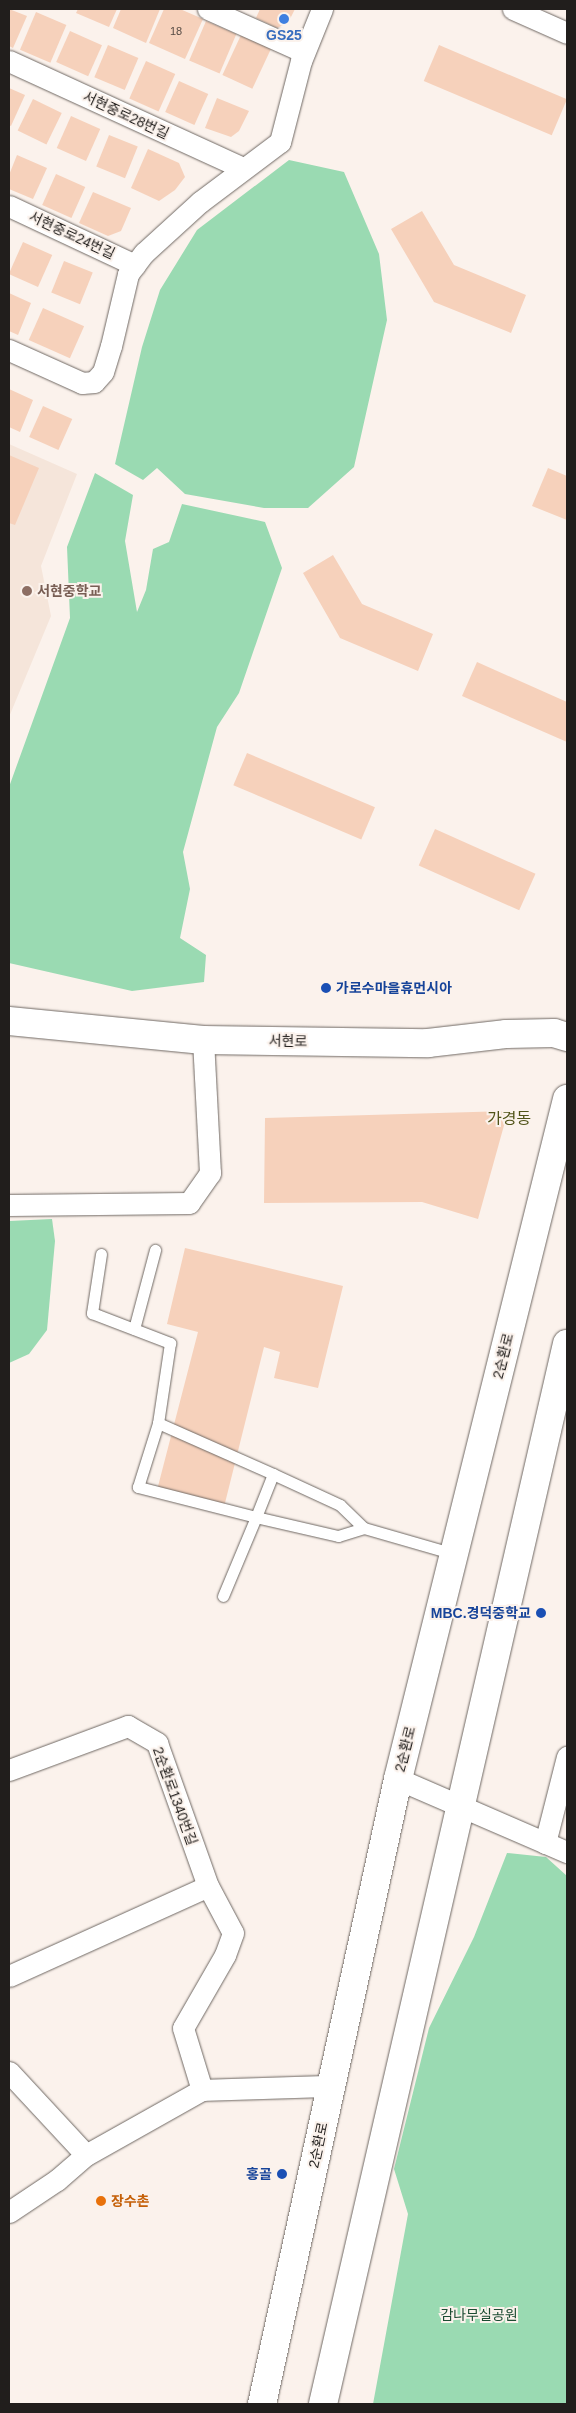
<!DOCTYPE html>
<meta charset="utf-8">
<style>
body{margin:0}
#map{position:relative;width:576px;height:2413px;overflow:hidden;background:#fbf2ec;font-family:Arial,"Noto Sans KR",sans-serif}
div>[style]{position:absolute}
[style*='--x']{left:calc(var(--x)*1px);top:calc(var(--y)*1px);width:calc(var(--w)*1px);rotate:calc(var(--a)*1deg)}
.built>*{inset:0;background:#f5e5da}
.green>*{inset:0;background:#9adab2}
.building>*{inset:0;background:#f6d1bb;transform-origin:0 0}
.roads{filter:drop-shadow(0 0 1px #6f6863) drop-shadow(0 0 1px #6f6863)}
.lane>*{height:11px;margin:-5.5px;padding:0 5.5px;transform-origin:5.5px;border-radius:5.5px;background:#fff}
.street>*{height:21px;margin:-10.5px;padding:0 10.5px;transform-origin:10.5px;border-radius:10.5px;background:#fff}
.secondary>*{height:28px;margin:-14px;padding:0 14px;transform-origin:14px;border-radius:14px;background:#fff}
.dots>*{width:14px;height:14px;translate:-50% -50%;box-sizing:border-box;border:2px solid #fbf2ec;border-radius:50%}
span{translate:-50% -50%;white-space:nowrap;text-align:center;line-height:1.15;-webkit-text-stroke:4px #fbf2ec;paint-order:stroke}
.number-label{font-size:11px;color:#564b44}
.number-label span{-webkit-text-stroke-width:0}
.shop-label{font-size:14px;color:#366cbe;font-weight:700}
.street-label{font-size:14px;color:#211e1c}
.education-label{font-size:14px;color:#785e54;font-weight:700}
.left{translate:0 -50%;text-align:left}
.transit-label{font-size:14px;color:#164399;font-weight:700}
.right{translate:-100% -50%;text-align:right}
.food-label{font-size:14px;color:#c56008;font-weight:700}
.park-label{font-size:14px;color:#1c4c32}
.quarter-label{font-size:16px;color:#505318}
.frame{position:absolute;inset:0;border:10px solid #211e1c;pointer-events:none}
</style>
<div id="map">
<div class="built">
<i style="clip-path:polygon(9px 444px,77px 474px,41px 566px,51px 616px,9px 717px)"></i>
</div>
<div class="green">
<i style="clip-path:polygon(289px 160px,344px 172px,379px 254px,387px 320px,354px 467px,308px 508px,264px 508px,185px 494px,157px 468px,143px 480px,115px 464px,142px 347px,160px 290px,197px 230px)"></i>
<i style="clip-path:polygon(95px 473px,133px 495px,125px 541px,137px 612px,146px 590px,153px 549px,169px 542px,182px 504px,265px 522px,282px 568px,239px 693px,217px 727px,183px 852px,190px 889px,180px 938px,206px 955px,204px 982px,132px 991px,9px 963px,9px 787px,70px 618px,67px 547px)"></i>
<i style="clip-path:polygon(52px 1219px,55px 1241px,47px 1330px,29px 1354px,9px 1363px,9px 1221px)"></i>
<i style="clip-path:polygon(507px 1853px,546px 1857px,567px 1876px,567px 2404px,373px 2404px,408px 2214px,394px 2169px,429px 2028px,474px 1937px)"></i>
</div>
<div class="building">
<i style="clip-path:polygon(9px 9px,27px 16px,13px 48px,9px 46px)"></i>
<i style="clip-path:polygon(78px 9px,117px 9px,109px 27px,76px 13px)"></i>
<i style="clip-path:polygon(121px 9px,160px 9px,146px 43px,113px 28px)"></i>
<i style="clip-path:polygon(164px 9px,180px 9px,203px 19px,185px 59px,149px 43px)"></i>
<i style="clip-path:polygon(260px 9px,295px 9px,288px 23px,277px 28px,256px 18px)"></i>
<i style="left:36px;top:12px;width:33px;height:41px;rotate:23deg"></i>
<i style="left:206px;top:21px;width:33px;height:43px;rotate:23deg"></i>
<i style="left:70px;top:31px;width:35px;height:34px;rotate:24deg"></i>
<i style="left:241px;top:35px;width:33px;height:44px;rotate:25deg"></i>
<i style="left:108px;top:45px;width:33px;height:35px;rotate:23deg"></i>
<i style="left:439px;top:45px;width:139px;height:39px;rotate:23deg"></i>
<i style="left:146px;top:61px;width:32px;height:41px;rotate:24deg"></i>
<i style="left:179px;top:81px;width:32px;height:34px;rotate:24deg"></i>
<i style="clip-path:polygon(9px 88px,25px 95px,11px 126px,9px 125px)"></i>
<i style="clip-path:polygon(217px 98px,249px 111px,239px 131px,231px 137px,205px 128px)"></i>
<i style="left:33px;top:99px;width:32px;height:35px;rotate:26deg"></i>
<i style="left:71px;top:116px;width:32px;height:35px;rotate:24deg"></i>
<i style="left:109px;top:135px;width:31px;height:34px;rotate:22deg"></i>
<i style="clip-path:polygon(148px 149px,179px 163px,185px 177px,175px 190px,159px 201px,131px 188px)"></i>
<i style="clip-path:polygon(17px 155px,47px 168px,33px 199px,9px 189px,9px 175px)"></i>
<i style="left:56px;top:174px;width:32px;height:34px;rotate:24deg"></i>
<i style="clip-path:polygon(93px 192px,131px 208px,121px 231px,108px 236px,79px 223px)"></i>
<i style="clip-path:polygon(422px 211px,454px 265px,526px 295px,511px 333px,434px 302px,391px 229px)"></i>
<i style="left:23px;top:242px;width:32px;height:35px;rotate:24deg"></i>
<i style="left:64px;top:261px;width:31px;height:34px;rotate:22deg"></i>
<i style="clip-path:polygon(9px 293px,31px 303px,18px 335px,9px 331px)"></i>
<i style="left:43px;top:308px;width:45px;height:35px;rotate:24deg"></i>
<i style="clip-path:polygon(9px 389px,33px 400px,20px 432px,9px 427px)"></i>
<i style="left:43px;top:406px;width:32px;height:34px;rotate:24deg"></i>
<i style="clip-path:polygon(9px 455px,39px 468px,15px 525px,9px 523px)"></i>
<i style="clip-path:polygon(548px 468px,567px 476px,567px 520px,532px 506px)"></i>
<i style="clip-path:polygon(333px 555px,362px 604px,433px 634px,418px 671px,340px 638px,303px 573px)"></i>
<i style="clip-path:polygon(477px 662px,567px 702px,567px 742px,462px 696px)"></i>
<i style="left:247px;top:753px;width:139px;height:35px;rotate:23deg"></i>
<i style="left:435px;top:829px;width:110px;height:40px;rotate:24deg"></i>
<i style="clip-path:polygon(508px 1111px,478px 1219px,422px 1202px,264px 1203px,265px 1118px)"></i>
<i style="clip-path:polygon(185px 1248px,343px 1286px,318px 1388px,274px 1378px,280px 1352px,264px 1347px,223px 1511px,156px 1494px,198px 1332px,167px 1324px)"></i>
</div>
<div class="roads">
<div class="lane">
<i style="--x:101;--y:1254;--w:60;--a:98.7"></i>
<i style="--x:92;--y:1313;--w:84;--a:21"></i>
<i style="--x:170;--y:1343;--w:81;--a:98.5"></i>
<i style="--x:134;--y:1329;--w:82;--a:-75.1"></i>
<i style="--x:364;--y:1528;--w:27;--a:163"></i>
<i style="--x:338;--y:1536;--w:84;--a:-167"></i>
<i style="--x:256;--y:1517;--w:46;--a:-68.4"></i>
<i style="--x:273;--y:1474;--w:74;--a:24.8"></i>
<i style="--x:340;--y:1505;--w:33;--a:44"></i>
<i style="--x:364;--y:1528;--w:94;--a:16.1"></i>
<i style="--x:223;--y:1596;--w:86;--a:-67.3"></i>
<i style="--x:256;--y:1517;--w:122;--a:-165.7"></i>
<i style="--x:138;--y:1487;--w:67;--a:-72.6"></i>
<i style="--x:158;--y:1423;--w:126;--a:23.9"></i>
</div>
<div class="street">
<i style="--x:208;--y:9;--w:105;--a:24.1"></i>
<i style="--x:513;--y:9;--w:59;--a:24"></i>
<i style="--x:9;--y:61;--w:257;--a:24.6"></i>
<i style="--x:9;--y:206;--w:139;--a:25.1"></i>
<i style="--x:9;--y:350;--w:80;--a:24.3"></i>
<i style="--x:82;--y:383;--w:12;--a:-5"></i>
<i style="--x:94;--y:382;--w:13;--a:-48"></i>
<i style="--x:103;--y:372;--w:27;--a:-73"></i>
<i style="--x:111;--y:346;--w:74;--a:-76.7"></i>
<i style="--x:128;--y:274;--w:26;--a:-53"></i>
<i style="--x:144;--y:253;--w:76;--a:-42.3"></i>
<i style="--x:200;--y:202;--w:100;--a:-36.9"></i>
<i style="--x:280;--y:142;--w:84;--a:-75.5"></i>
<i style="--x:301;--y:61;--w:56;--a:-68"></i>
<i style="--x:9;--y:1205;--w:180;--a:-0.6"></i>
<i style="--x:189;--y:1203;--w:37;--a:-55"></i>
<i style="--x:210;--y:1173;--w:133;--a:-93"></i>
<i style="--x:9;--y:1770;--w:127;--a:-20.3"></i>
<i style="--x:128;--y:1726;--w:34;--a:30"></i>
<i style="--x:157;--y:1743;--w:152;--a:70.4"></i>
<i style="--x:208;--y:1886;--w:53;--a:62"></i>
<i style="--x:233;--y:1933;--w:23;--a:110"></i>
<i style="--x:225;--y:1955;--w:84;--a:119.9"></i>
<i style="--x:183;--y:2028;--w:65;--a:73"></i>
<i style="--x:398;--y:1779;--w:184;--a:23.4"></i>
<i style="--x:545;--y:1843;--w:89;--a:-75.7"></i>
<i style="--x:9;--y:1976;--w:218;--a:-24.3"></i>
<i style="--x:9;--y:2072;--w:113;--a:47.1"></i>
<i style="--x:9;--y:2212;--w:58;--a:-33.7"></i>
<i style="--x:57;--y:2180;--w:38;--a:-41"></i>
<i style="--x:86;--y:2155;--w:133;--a:-29.3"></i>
<i style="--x:202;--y:2090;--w:129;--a:-1.8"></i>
</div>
<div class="secondary">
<i style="--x:9;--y:1021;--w:195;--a:5.6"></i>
<i style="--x:203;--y:1040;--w:225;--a:0.8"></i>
<i style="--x:428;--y:1043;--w:79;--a:-6.6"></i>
<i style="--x:506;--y:1034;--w:48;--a:-1.2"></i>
<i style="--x:554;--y:1033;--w:14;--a:17"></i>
<i style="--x:262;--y:2404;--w:640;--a:-77.72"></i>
<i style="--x:398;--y:1779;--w:701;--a:-76.04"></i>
<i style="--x:323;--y:2404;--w:1088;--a:-77.04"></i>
</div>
</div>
<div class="dots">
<i style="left:284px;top:19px;background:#3f7fe0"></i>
<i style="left:27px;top:591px;background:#8d6e63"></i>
<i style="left:326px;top:988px;background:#1a4fb4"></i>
<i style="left:541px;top:1613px;background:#1a4fb4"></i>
<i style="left:282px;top:2174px;background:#1a4fb4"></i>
<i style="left:101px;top:2201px;background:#e8710a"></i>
</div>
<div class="number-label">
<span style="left:176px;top:31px">18</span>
</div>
<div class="shop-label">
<span style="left:284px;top:35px">GS25</span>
</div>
<div class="street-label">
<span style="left:126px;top:115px;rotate:25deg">서현중로28번길</span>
<span style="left:72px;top:235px;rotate:25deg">서현중로24번길</span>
<span style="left:288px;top:1041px;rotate:1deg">서현로</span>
<span style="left:503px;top:1356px;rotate:-76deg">2순환로</span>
<span style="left:405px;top:1749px;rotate:-76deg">2순환로</span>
<span style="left:175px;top:1796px;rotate:70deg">2순환로1340번길</span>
<span style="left:318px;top:2145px;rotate:-78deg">2순환로</span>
</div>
<div class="education-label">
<span class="left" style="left:37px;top:591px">서현중학교</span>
</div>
<div class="transit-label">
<span class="left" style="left:336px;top:988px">가로수마을휴먼시아</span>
<span class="right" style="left:531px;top:1613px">MBC.경덕중학교</span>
<span class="right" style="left:272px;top:2174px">홍골</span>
</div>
<div class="food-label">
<span class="left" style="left:111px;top:2201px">장수촌</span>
</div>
<div class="park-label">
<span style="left:479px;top:2315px">감나무실공원</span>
</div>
<div class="quarter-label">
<span style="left:509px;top:1119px">가경동</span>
</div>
<div class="frame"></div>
</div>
